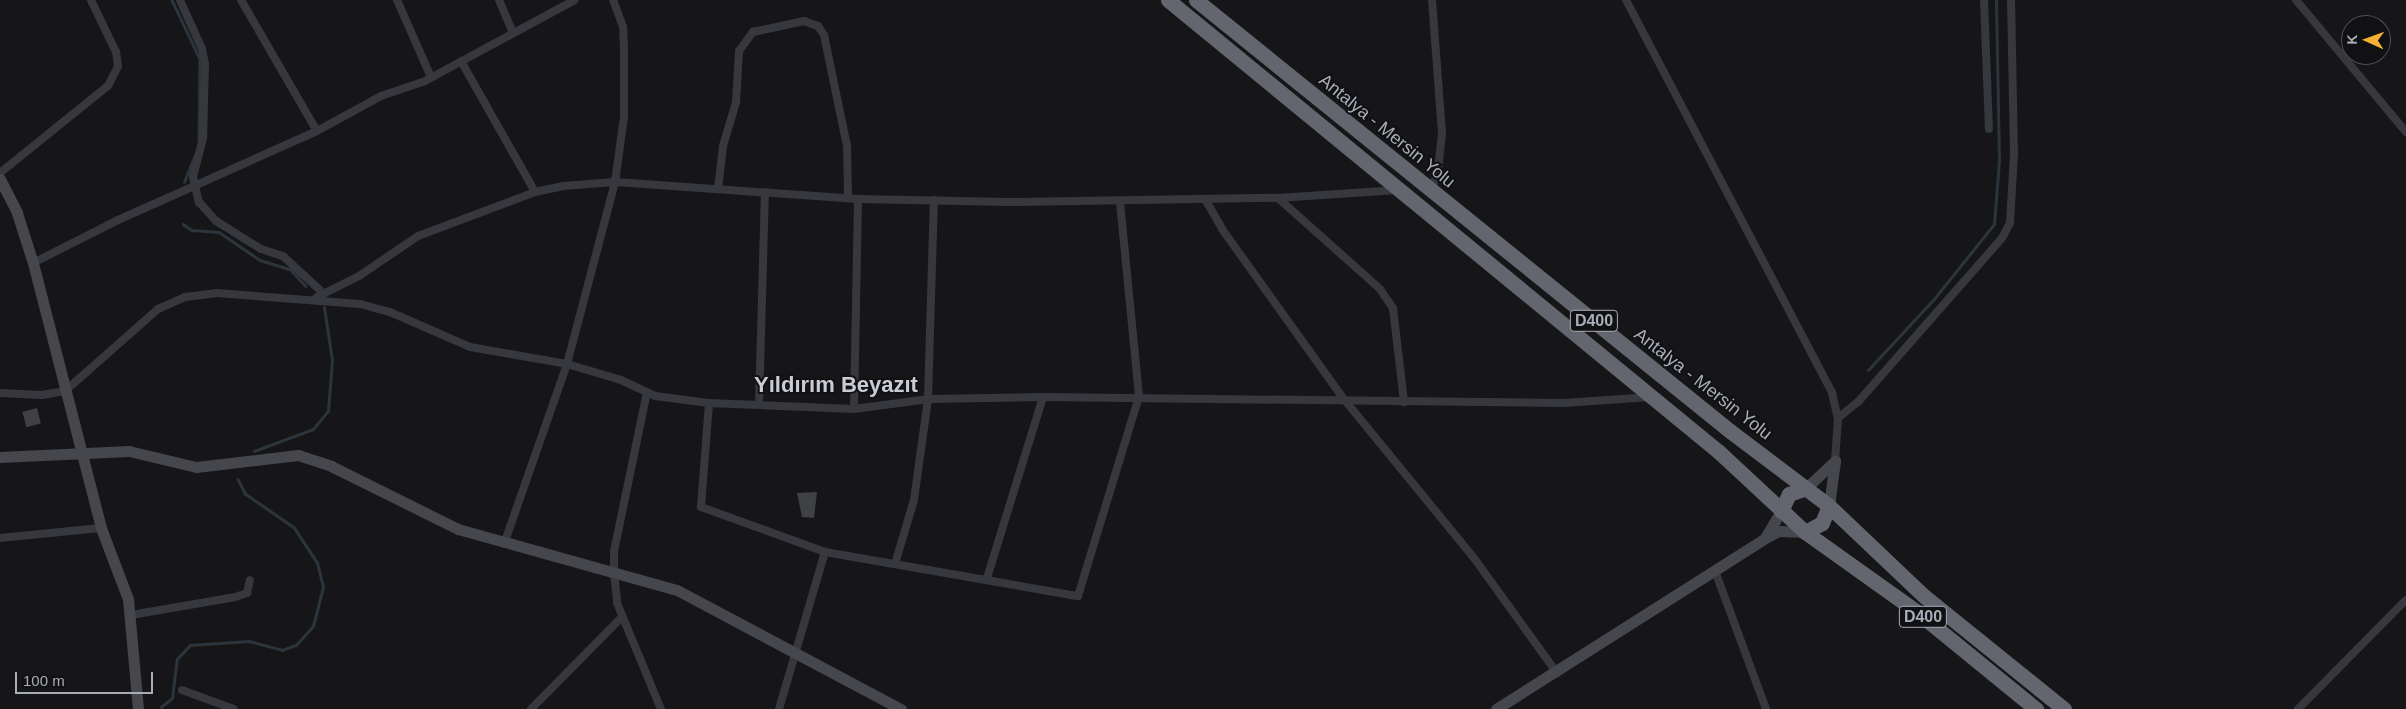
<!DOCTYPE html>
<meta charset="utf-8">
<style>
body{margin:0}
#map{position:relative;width:2406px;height:709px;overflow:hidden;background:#161618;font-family:Arial,sans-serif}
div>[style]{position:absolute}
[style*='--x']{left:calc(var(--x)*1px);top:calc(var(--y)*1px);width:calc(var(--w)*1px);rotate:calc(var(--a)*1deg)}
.stream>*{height:2.5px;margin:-1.25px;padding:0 1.25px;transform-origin:1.25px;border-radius:1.25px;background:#2c353c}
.building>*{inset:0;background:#404145;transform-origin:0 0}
.street>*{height:8px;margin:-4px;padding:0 4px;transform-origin:4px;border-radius:4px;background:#37383d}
.secondary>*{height:11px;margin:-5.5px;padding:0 5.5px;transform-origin:5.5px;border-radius:5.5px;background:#45474d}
.highway>*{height:15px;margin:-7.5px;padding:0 7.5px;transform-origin:7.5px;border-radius:7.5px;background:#63666e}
span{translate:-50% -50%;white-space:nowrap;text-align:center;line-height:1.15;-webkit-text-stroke:4px #111113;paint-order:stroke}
.shield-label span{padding:1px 4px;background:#111113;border:1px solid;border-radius:4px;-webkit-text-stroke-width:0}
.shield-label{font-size:16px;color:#a8adb8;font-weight:700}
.street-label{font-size:18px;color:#a8adb8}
.district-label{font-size:22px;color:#c9ccd4;font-weight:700}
.north{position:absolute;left:2341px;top:15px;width:50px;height:50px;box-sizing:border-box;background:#111113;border:1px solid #4d4f55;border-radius:50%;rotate:272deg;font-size:14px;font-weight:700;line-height:20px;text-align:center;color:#a8adb8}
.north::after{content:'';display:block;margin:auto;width:18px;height:22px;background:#f2b134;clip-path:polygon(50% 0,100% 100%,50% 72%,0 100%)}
.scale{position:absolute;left:15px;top:672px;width:138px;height:22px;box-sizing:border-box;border:2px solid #a8adb8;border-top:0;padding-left:6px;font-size:15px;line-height:18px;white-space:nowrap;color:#a8adb8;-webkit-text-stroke:4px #111113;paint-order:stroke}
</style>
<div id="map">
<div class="stream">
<i style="--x:172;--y:0;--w:65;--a:64.6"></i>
<i style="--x:200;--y:59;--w:81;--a:90.7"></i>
<i style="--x:184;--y:182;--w:32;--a:-68"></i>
<i style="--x:183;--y:224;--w:11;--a:34"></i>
<i style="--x:192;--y:230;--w:27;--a:4"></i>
<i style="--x:219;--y:232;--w:50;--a:34.3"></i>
<i style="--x:260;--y:260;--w:31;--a:17"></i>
<i style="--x:290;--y:269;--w:23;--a:47"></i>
<i style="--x:1868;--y:370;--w:97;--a:-47.1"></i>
<i style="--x:1934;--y:299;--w:96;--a:-51.3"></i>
<i style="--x:1994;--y:224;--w:64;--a:-85.5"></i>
<i style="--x:1999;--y:160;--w:160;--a:-91.1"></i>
<i style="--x:254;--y:451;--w:63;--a:-20.4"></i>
<i style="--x:313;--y:429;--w:23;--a:-50"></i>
<i style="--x:328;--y:411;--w:51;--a:-85.5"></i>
<i style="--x:332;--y:360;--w:53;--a:-98.7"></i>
<i style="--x:161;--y:707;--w:14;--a:-39"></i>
<i style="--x:172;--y:698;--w:39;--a:-83"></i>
<i style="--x:177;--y:659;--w:19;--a:-47"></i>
<i style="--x:190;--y:645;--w:59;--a:-3.9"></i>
<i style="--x:249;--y:641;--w:34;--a:15"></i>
<i style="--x:282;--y:650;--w:15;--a:-20"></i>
<i style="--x:296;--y:645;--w:25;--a:-48"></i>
<i style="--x:313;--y:626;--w:40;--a:-75.6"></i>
<i style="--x:323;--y:587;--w:25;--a:-104"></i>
<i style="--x:317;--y:563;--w:42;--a:-123.3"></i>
<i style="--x:294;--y:528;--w:60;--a:-145.2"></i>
<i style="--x:245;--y:494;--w:16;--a:-117"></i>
</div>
<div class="building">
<i style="left:37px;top:408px;width:16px;height:15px;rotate:76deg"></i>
<i style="clip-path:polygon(817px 492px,814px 518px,802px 517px,797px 493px)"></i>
</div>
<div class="street">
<i style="--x:180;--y:0;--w:54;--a:65.8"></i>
<i style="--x:202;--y:49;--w:15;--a:79"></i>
<i style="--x:205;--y:64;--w:74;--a:91.5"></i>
<i style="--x:203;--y:138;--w:40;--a:104.4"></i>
<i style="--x:193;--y:177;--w:26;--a:77"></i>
<i style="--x:199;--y:202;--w:25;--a:48"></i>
<i style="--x:216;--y:221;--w:53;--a:31.9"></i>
<i style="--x:261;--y:249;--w:23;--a:18"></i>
<i style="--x:283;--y:256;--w:56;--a:42.8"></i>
<i style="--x:241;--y:0;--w:151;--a:59.9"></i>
<i style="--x:397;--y:0;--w:84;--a:66.2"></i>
<i style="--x:499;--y:0;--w:36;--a:67"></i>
<i style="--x:1626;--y:0;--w:444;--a:62.3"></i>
<i style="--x:1832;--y:393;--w:26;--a:77"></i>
<i style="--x:1838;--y:418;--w:43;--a:94"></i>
<i style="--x:1984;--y:0;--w:129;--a:87.8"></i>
<i style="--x:2296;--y:0;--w:172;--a:50.2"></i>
<i style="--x:461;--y:61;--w:150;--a:60.5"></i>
<i style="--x:0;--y:173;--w:139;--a:-38.9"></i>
<i style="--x:108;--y:86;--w:22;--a:-63"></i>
<i style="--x:118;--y:66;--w:14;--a:-98"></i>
<i style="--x:116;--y:52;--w:58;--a:-115.7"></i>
<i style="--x:718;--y:189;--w:43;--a:-83.4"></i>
<i style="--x:723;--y:146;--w:46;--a:-73.5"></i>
<i style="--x:736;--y:102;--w:51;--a:-86.6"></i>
<i style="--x:739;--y:51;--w:24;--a:-54"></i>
<i style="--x:753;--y:32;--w:52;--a:-12.2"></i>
<i style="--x:804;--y:21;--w:15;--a:20"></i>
<i style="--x:818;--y:26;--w:11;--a:56"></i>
<i style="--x:824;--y:35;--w:113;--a:78.3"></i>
<i style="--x:847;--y:146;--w:49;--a:88.8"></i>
<i style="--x:1431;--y:191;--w:21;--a:-71"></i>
<i style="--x:1438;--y:171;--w:38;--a:-84"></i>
<i style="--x:1442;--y:133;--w:133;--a:-94.3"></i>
<i style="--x:1278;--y:198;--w:137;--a:41.7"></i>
<i style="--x:1380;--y:289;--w:23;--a:56"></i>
<i style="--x:1393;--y:308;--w:95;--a:83.3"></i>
<i style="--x:1205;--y:199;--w:34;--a:60"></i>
<i style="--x:1222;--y:229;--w:208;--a:54.4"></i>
<i style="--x:1343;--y:398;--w:207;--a:50.7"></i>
<i style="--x:1474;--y:558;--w:142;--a:54.2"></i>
<i style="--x:33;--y:263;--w:95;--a:-26.8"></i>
<i style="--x:118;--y:220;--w:218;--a:-24.1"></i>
<i style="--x:317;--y:131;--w:73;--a:-28.7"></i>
<i style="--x:381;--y:96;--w:46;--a:-18.8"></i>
<i style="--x:425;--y:81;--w:170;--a:-28.4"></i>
<i style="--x:317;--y:297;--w:47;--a:-26.6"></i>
<i style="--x:359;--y:276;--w:71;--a:-34.1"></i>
<i style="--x:418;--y:236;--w:125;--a:-20.6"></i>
<i style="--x:535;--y:192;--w:29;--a:-12"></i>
<i style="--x:563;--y:186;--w:52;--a:-4.4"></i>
<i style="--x:615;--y:182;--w:244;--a:4"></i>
<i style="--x:858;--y:199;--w:151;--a:1.1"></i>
<i style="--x:1009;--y:202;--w:269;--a:-0.9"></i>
<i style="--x:1278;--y:198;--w:120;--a:-3.8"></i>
<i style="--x:647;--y:392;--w:162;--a:101.7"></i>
<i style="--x:614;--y:551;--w:21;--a:90"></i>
<i style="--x:614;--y:572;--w:31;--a:84"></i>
<i style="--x:617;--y:603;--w:115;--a:67.5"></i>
<i style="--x:0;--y:393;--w:42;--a:2.7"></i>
<i style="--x:42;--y:395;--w:23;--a:-10"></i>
<i style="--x:65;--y:391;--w:124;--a:-41.4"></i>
<i style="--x:158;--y:309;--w:30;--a:-24"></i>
<i style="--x:185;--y:297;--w:31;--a:-7"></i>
<i style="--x:216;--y:293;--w:144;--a:4.4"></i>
<i style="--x:360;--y:304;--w:31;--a:15"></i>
<i style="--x:390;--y:312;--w:87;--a:23.6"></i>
<i style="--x:470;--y:347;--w:98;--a:9.9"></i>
<i style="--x:567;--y:364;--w:56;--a:16.5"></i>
<i style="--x:621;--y:380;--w:38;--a:25"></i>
<i style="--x:655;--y:396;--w:54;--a:7.4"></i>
<i style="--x:709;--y:403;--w:145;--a:2.4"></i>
<i style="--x:854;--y:409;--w:75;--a:-7.7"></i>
<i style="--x:928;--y:399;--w:115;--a:-1"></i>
<i style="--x:1043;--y:397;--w:521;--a:0.66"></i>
<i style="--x:1564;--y:403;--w:86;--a:-4"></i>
<i style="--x:709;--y:403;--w:104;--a:94.4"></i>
<i style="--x:701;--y:507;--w:132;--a:19.9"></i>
<i style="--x:825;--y:552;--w:257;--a:9.9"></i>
<i style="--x:1078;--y:596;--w:209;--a:-73"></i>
<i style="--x:1139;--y:396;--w:196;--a:-95.6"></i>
<i style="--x:759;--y:405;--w:213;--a:-88.4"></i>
<i style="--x:854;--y:409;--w:210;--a:-88.9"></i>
<i style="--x:1838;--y:418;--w:26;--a:-39"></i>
<i style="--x:1858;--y:402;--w:218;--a:-48.7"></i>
<i style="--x:2002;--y:238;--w:17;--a:-62"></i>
<i style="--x:2010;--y:223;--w:69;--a:-86.7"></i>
<i style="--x:2014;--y:154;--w:154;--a:-91.1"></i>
<i style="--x:0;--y:538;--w:101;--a:-5.7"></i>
<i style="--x:504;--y:544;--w:191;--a:-70.7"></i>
<i style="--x:567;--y:364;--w:188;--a:-75.2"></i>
<i style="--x:615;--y:182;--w:66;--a:-82.1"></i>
<i style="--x:624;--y:117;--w:66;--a:-90"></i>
<i style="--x:624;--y:51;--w:24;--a:-92"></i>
<i style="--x:623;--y:27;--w:29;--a:-110"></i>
<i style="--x:895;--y:564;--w:67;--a:-73.5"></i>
<i style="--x:914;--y:500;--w:102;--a:-82.1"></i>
<i style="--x:928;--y:399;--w:199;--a:-88.3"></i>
<i style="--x:1715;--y:571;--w:147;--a:69.7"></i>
<i style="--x:987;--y:578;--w:189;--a:-72.8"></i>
<i style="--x:131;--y:615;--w:106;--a:-9.8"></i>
<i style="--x:235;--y:597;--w:13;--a:-18"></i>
<i style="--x:247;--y:593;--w:13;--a:-77"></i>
<i style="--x:182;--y:690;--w:55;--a:20.1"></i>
<i style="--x:531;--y:709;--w:129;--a:-45.3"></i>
<i style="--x:779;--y:709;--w:164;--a:-73.7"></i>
<i style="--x:2298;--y:709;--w:153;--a:-45.3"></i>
</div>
<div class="secondary">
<i style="--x:0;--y:179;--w:38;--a:63"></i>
<i style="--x:17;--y:213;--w:52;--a:72.3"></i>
<i style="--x:33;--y:263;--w:274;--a:75.6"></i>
<i style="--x:101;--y:528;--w:76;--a:69.2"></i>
<i style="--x:128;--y:599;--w:110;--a:84.8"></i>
<i style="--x:0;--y:457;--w:129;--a:-2.7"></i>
<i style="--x:129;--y:451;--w:69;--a:13.4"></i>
<i style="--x:196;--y:467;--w:103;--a:-6.7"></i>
<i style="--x:298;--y:455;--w:35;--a:18"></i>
<i style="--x:331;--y:466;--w:142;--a:26.4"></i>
<i style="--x:458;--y:529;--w:227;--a:15.6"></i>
<i style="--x:677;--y:590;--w:254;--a:28"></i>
<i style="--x:1806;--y:488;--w:40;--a:-43"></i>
<i style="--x:1829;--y:506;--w:45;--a:-82.4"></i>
<i style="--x:1766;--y:536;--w:29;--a:-59"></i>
<i style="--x:1496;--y:709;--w:319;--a:-32.4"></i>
<i style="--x:1765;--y:538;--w:16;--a:-27"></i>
<i style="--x:1779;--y:531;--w:26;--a:2"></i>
</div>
<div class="highway">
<i style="--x:1168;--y:0;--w:713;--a:39.36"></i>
<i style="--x:1719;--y:452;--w:117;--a:42.9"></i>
<i style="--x:1805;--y:532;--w:138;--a:35.5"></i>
<i style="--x:1917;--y:612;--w:154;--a:39.2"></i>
<i style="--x:1196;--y:0;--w:686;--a:38.91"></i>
<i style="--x:1730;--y:431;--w:124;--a:37.1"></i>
<i style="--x:1829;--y:506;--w:131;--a:43.5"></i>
<i style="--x:1924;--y:596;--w:180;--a:38.9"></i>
<i style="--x:1781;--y:511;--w:19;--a:-65"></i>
<i style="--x:1789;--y:494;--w:18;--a:-19"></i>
<i style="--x:1805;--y:532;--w:19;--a:-28"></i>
<i style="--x:1822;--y:523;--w:18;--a:-68"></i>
</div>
<div class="shield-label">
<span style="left:1594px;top:321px">D400</span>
<span style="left:1923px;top:617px">D400</span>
</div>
<div class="street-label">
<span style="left:1387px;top:131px;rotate:39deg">Antalya - Mersin Yolu</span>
<span style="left:1703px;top:384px;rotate:38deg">Antalya - Mersin Yolu</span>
</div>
<div class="district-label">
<span style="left:836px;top:385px">Yıldırım Beyazıt</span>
</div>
<div class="north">K</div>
<div class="scale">100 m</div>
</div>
